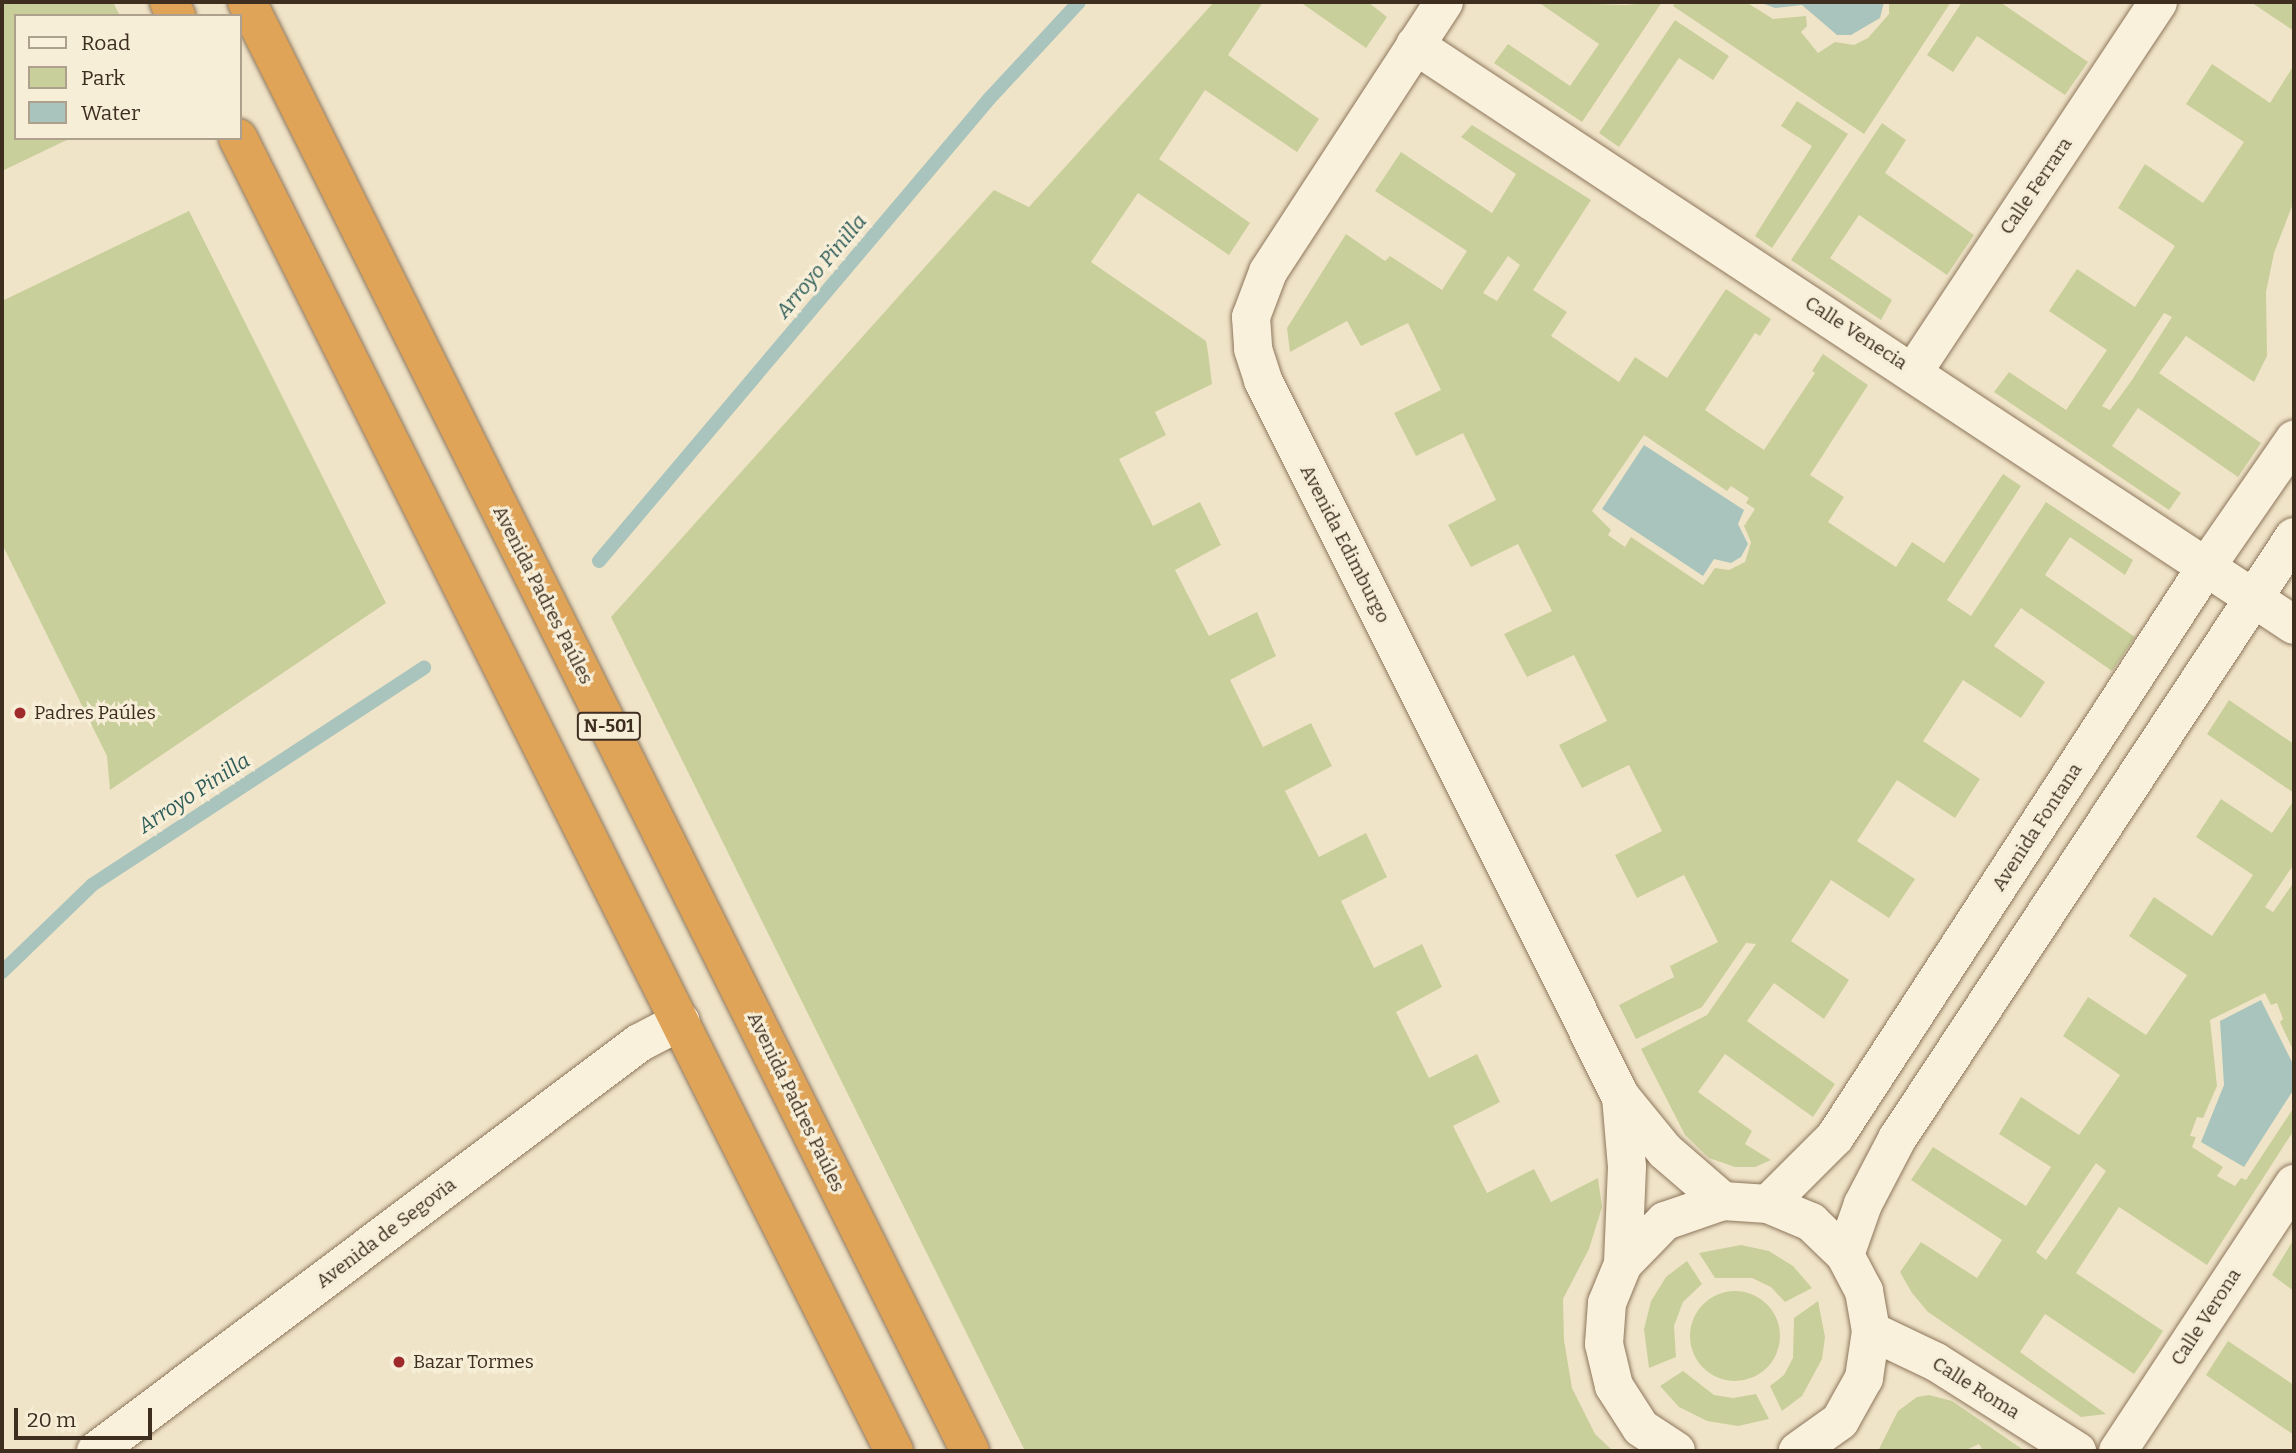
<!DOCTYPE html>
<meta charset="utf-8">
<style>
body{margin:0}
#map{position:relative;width:2296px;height:1453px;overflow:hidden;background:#f0e4c8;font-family:Bitter,serif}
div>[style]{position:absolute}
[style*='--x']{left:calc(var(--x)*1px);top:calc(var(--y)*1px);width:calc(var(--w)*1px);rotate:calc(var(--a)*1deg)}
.green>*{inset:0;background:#c9cf9b}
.round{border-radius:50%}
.water>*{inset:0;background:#a9c4bc}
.stream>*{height:14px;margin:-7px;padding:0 7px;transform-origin:7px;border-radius:7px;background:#a9c4bc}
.roads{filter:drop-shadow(0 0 2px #8d765c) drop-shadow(0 0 2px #8d765c)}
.street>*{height:38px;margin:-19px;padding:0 19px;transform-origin:19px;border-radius:19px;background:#faf1dc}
.highway>*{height:38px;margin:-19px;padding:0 19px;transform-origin:19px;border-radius:19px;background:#e0a458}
.dots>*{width:19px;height:19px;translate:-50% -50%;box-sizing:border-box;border:4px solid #f7eed8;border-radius:50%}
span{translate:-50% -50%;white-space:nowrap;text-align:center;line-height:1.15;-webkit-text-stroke:6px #f7eed8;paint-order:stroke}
.shield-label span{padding:2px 5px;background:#f7eed8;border:2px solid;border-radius:5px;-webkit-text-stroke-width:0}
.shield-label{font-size:18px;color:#3d2e20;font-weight:700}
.street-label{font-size:19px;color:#3d2e20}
.poi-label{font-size:19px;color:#3d2e20}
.left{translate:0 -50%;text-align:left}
.water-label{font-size:21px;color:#2f5d5a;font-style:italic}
.frame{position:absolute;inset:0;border:4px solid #3d2e20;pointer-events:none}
.legend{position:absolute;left:14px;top:14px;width:228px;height:126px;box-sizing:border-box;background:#f7eed8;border:2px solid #ada18e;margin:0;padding:9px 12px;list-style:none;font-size:21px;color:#3d2e20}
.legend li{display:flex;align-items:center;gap:14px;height:35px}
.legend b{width:35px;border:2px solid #ada18e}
.scale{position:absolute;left:14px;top:1408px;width:138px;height:32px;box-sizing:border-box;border:4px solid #3d2e20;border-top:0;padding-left:9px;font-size:21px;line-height:24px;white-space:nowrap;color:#3d2e20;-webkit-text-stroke:5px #f7eed8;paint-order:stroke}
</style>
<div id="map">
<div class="green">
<i style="clip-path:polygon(2px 2px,113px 2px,120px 16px,16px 16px,16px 138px,71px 138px,2px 171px)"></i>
<i style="clip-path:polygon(1214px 2px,1263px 2px,1228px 55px,1319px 119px,1297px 152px,1205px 90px,1159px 159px,1250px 223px,1229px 255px,1138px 193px,1091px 262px,1206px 341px,1208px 352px,1212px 384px,1155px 412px,1166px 435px,1119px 459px,1153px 526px,1200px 502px,1221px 545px,1175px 570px,1209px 636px,1257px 612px,1276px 656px,1230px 680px,1263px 747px,1311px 723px,1332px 766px,1285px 791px,1319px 857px,1366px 833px,1387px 877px,1341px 901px,1374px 968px,1422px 944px,1442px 987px,1396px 1012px,1429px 1078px,1477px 1054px,1500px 1102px,1453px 1126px,1487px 1193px,1534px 1169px,1551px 1202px,1598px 1178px,1602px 1207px,1589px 1249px,1563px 1299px,1564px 1340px,1572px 1388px,1595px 1434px,1613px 1451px,1025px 1451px,611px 617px,994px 190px,1029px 207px)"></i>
<i style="clip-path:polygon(1300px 2px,1368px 2px,1387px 17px,1366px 48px)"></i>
<i style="clip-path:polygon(1538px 2px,1625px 5px,1662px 2px,1582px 122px,1494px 63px,1508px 44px,1570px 86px,1599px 44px)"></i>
<i style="clip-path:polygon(1675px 2px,1746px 2px,1773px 19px,1806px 16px,1807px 26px,1801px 32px,1818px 53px,1835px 42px,1854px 45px,1868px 38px,1889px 14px,1889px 2px,1951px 2px,1864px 134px,1673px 6px)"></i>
<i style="clip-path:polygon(1962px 2px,2000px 2px,2088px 62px,2065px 95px,1977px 36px,1953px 72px,1927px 55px)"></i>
<i style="clip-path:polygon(2294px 2px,2294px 31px,2252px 3px,2253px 2px)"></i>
<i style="clip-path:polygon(1675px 20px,1729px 56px,1713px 80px,1679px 58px,1619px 147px,1599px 133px)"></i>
<i style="clip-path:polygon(evenodd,2212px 64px,2270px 103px,2294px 65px,2294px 201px,2274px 253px,2266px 292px,2267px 356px,2254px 382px,2186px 336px,2159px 373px,2261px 443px,2238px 477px,2138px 408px,2112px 446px,2181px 493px,2169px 510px,1994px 392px,2009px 372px,2066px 410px,2107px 350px,2049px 311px,2077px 269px,2135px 307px,2175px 246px,2118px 208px,2145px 164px,2203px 203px,2244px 142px,2186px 104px,2212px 64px,2164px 313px,2172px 317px,2132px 380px,2110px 410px,2102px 406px,2164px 313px)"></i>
<i style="clip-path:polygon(1797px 101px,1848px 134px,1772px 248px,1755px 236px,1812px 146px,1781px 126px)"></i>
<i style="clip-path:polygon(1882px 123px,1906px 140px,1885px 173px,1974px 235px,1947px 275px,1859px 215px,1830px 258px,1892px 300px,1881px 320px,1791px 260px)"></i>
<i style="clip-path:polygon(evenodd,1472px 125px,1591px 200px,1533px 290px,1567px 312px,1551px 336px,1619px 382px,1635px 357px,1667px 378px,1726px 289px,1771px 319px,1760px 336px,1755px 333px,1705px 410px,1734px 430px,1764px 450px,1815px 373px,1812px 371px,1823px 354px,1868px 385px,1810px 475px,1844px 497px,1828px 522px,1896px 567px,1912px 542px,1944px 563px,2003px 474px,2021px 486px,1947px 600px,1971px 616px,2046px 502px,2133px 560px,2125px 575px,2070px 537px,2045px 575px,2135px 637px,2112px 671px,2021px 608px,1994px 646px,2045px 682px,2021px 718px,1963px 680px,1923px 741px,1980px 779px,1955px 818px,1897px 780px,1857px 841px,1915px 879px,1889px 918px,1831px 880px,1791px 941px,1849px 980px,1824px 1019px,1774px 983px,1747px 1021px,1835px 1084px,1813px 1117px,1725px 1054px,1698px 1092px,1752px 1131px,1745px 1144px,1771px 1160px,1755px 1167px,1735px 1167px,1709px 1158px,1685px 1135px,1641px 1049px,1707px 1015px,1756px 944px,1746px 943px,1702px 1007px,1636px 1039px,1619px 1005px,1674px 977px,1670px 966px,1718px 942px,1684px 875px,1637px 898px,1615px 855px,1662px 831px,1629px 765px,1582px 788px,1559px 745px,1607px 721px,1574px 655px,1527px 677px,1504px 634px,1552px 611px,1518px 544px,1471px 567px,1448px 525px,1496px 500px,1463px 433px,1416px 456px,1394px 413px,1441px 390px,1408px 323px,1361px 346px,1347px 321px,1290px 352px,1287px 328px,1346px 234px,1385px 261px,1390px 256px,1442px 290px,1467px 251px,1375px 191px,1401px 152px,1492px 213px,1516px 174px,1461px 137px,1472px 125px,1508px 256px,1520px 265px,1497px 301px,1483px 293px,1508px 256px,1472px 125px,1644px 435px,1727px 491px,1731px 486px,1749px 498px,1746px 503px,1755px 509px,1744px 526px,1751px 542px,1745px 562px,1729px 570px,1715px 568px,1703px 585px,1631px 537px,1625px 547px,1608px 535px,1611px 530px,1592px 511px,1644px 435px)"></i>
<i style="clip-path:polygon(189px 211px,386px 603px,110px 790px,107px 756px,2px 544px,2px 301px)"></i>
<i style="clip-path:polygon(2229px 700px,2294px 744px,2294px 793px,2207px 734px)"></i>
<i style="clip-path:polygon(evenodd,2221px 799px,2272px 833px,2294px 800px,2294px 864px,2265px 907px,2273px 912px,2294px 882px,2294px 1052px,2280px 1022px,2283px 1019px,2277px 1003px,2271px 1005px,2265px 993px,2210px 1020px,2217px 1086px,2203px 1118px,2197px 1117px,2190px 1136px,2196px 1137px,2192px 1147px,2223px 1167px,2217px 1176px,2235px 1186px,2241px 1178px,2246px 1180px,2294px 1107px,2294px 1130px,2207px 1265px,2119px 1207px,2076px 1273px,2163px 1331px,2150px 1351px,2134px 1374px,2045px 1314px,2020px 1352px,2106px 1414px,2081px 1417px,1928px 1312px,1912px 1293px,1900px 1272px,1921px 1242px,1977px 1278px,2002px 1240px,1911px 1180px,1933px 1147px,2026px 1206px,2051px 1167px,1999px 1134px,2021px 1097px,2079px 1135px,2120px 1075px,2063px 1036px,2088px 997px,2146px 1035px,2187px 975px,2129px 936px,2154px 897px,2212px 936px,2253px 875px,2196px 837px,2221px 799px,2096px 1163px,2106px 1171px,2046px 1260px,2036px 1252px,2096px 1163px)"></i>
<i style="clip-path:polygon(2294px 1239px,2294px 1291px,2272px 1275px)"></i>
<i style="clip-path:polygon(1741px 1245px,1769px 1251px,1793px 1266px,1812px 1288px,1785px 1302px,1771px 1287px,1752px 1278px,1715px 1278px,1699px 1253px)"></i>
<i style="clip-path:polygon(1687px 1261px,1702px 1284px,1683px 1302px,1674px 1326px,1676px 1357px,1649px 1368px,1644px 1329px,1651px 1301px,1666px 1277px)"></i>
<i class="round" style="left:1690px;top:1291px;width:90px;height:90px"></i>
<i style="clip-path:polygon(1818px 1301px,1825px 1337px,1822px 1359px,1802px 1396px,1782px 1411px,1770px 1386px,1784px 1375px,1793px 1358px,1794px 1318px)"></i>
<i style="clip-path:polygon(2228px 1341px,2294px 1385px,2294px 1435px,2206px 1375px)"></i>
<i style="clip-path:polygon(1683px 1371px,1714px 1395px,1733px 1398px,1756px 1394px,1769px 1419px,1738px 1426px,1707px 1421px,1679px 1407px,1660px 1386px)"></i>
<i style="clip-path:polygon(1929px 1395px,1952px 1401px,2025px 1451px,1983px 1451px,1979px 1444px,1964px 1451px,1878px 1451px,1898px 1411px,1917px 1397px)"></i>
</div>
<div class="water">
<i style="clip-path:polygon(1759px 2px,1884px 2px,1880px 18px,1851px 35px,1837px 35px,1802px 5px,1775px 8px)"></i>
<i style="clip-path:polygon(1644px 445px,1744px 510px,1738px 524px,1748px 544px,1741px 557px,1731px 563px,1714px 559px,1703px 576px,1602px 509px)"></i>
<i style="clip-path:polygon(2261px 1000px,2294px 1066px,2294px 1089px,2244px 1167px,2201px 1142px,2224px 1085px,2220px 1021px)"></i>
</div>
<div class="stream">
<i style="--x:599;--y:561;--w:605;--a:-49.83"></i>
<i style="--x:989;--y:99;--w:132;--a:-47.1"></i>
<i style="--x:2;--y:972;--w:125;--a:-44"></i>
<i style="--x:92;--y:885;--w:397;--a:-33.2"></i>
</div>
<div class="roads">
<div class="street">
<i style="--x:1444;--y:2;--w:322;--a:123.1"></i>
<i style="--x:1268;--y:272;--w:48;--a:110.7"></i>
<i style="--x:1251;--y:317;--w:32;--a:86"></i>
<i style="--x:1253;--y:349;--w:33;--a:72"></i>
<i style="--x:1263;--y:380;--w:801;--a:63.47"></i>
<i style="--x:1621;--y:1097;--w:70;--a:50.8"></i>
<i style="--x:1665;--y:1151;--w:77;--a:40.8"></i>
<i style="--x:1415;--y:45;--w:1053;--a:33.42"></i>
<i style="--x:1914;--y:371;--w:442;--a:-56.5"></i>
<i style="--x:1621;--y:1097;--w:70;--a:85.1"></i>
<i style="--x:1627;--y:1167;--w:97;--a:92.4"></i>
<i style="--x:1768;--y:1204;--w:95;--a:-45"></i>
<i style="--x:1835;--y:1137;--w:680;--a:-56.94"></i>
<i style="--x:2206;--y:567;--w:155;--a:-55.3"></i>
<i style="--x:1845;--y:1255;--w:54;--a:-70.6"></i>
<i style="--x:1863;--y:1204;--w:73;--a:-62.4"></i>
<i style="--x:1897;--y:1139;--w:721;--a:-56.6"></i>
<i style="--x:1871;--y:1331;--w:72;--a:25.5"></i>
<i style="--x:1936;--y:1362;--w:167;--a:32.3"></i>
<i style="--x:96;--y:1451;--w:679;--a:-36.92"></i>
<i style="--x:639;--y:1043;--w:47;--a:-27.6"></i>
<i style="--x:1676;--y:1451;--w:42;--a:-146.7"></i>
<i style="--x:1641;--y:1428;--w:50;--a:-122.7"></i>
<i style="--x:1614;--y:1386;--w:43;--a:-103.4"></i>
<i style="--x:1604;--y:1344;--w:41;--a:-85.8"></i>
<i style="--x:1607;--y:1303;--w:42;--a:-67.7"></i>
<i style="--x:1623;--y:1264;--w:60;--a:-45.7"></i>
<i style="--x:1665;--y:1221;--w:61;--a:-19"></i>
<i style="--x:1723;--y:1201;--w:45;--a:3.8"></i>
<i style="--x:1768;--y:1204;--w:47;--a:22.7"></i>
<i style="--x:1811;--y:1222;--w:47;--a:44.1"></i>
<i style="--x:1845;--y:1255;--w:41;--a:62.2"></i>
<i style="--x:1864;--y:1291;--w:41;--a:80.1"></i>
<i style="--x:1871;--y:1331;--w:48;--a:98.5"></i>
<i style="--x:1864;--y:1378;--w:49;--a:119.2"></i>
<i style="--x:1840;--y:1421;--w:52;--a:144.5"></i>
<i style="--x:2118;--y:1451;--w:320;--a:-56.6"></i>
</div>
<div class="highway">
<i style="--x:169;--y:2;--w:16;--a:63"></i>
<i style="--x:247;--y:2;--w:1619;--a:63.48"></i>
<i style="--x:238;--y:138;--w:1468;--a:63.45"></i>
</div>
</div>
<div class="dots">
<i style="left:20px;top:713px;background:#9e2a2b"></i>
<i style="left:399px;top:1362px;background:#9e2a2b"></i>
</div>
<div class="shield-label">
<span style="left:609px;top:726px">N-501</span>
</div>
<div class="street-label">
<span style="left:2036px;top:186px;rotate:-56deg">Calle Ferrara</span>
<span style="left:1856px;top:333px;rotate:33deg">Calle Venecia</span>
<span style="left:1345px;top:544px;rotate:63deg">Avenida Edimburgo</span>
<span style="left:543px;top:595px;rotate:63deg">Avenida Padres Paúles</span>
<span style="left:2037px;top:827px;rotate:-57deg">Avenida Fontana</span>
<span style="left:796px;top:1102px;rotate:64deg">Avenida Padres Paúles</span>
<span style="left:386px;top:1233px;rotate:-37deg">Avenida de Segovia</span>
<span style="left:2206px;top:1317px;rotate:-57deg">Calle Verona</span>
<span style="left:1976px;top:1388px;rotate:32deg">Calle Roma</span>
</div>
<div class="poi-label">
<span class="left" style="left:34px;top:713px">Padres Paúles</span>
<span class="left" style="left:413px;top:1362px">Bazar Tormes</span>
</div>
<div class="water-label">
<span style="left:821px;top:266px;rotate:-50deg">Arroyo Pinilla</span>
<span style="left:194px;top:793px;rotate:-33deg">Arroyo Pinilla</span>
</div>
<div class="frame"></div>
<ul class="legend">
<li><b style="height:9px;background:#faf1dc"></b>Road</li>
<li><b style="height:19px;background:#c9cf9b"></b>Park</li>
<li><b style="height:19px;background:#a9c4bc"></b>Water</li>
</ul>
<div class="scale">20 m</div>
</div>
